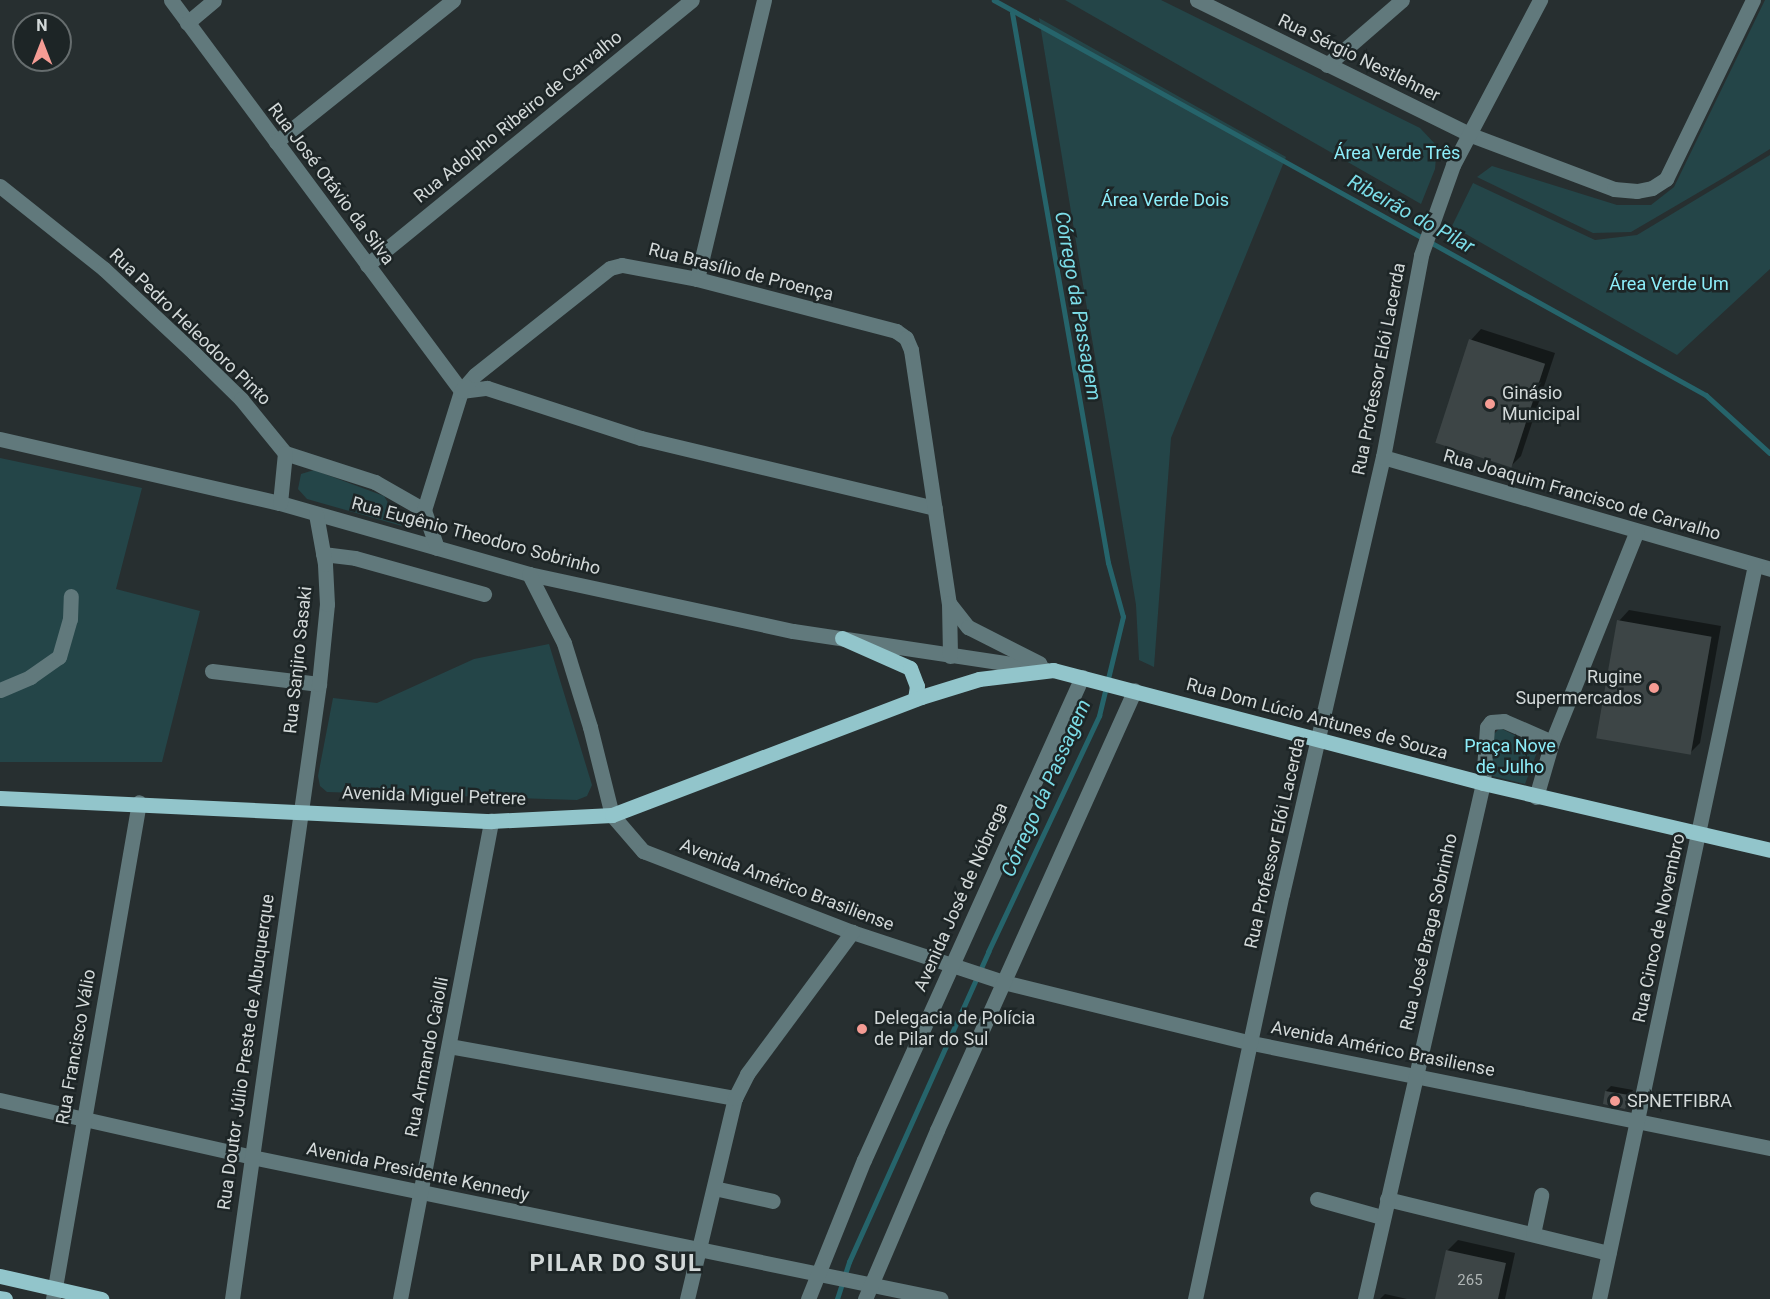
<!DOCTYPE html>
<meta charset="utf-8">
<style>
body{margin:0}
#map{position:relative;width:1770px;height:1299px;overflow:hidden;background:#272f30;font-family:Roboto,sans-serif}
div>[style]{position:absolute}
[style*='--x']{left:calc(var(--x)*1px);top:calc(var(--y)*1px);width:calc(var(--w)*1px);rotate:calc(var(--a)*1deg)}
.green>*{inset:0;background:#244548}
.shadow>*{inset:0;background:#0007}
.stream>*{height:4.5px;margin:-2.25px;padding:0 2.25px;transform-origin:2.25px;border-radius:2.25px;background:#26646b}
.building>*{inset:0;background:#3d4546;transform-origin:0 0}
.minor>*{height:15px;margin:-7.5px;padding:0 7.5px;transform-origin:7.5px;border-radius:7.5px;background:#61797c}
.major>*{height:15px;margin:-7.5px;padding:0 7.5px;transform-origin:7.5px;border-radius:7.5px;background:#92c5cb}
.dots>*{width:16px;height:16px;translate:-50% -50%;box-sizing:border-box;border:3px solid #1d2526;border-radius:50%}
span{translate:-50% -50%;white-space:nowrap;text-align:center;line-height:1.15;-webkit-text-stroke:5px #1d2526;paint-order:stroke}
.number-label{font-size:15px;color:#aeb4b4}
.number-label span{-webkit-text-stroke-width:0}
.street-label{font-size:18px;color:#d3d9d9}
.park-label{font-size:18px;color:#8deefa}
.poi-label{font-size:18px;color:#d3d9d9}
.left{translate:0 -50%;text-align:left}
.right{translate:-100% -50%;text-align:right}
.water-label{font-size:20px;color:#7bdce7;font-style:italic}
.district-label{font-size:24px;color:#d3d9d9;font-weight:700;letter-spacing:1.5px}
.north{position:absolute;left:12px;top:12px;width:60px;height:60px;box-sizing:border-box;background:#1d2526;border:2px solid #666d6e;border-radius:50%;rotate:0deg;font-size:16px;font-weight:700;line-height:24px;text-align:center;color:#d3d9d9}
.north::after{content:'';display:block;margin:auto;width:21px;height:27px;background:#f59c94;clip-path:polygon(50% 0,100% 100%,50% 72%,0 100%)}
</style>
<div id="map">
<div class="green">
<i style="clip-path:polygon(1065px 0,1161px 0,1420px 128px,1437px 146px,1435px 169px,1421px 204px)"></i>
<i style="clip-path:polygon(1765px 0,1770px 0,1770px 149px,1725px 177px,1631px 232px,1593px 233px,1477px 177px,1492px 166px,1617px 205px,1651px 205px,1674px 187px)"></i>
<i style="clip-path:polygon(1039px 18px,1286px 157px,1171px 438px,1154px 667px,1139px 660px,1136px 605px)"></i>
<i style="clip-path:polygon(1770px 155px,1770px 269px,1677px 355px,1452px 226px,1473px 183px,1595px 240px,1637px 235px)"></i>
<i style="clip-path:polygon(0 458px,142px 488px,116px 589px,200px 611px,162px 762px,0 762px)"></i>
<i style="clip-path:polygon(314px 470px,384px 496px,402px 526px,307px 499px,298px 489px,301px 474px)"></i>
<i style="clip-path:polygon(549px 644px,592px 785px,587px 796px,577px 800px,327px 792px,320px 786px,318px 776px,333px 698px,377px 703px,474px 659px)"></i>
<i style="clip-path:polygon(1500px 728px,1539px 747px,1525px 784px,1484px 774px,1493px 735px)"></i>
</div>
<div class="shadow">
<i style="clip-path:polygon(1481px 329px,1555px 353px,1521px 456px,1510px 467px,1471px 340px)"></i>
<i style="clip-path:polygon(1629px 610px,1721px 626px,1700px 743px,1690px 753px,1619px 621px)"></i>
<i style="clip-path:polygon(1611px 1086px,1633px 1090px,1624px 1107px,1606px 1091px)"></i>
<i style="clip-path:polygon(1458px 1240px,1515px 1253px,1505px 1299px,1437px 1299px,1447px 1251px)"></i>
<i style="clip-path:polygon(1385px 1294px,1407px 1299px,1380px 1299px)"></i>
</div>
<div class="stream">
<i style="--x:994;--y:0;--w:814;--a:29.02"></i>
<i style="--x:1706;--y:395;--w:86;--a:42.2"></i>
<i style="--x:837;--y:1299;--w:39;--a:-72"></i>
<i style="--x:849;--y:1262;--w:340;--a:-65.8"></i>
<i style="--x:988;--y:952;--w:261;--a:-64.8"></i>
<i style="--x:1099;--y:716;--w:102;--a:-76.4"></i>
<i style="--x:1123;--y:617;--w:56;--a:-105.5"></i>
<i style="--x:1108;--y:563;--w:558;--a:-99.9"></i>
</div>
<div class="building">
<i style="left:1469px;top:339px;width:80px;height:109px;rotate:18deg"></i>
<i style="left:1617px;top:620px;width:96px;height:120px;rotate:10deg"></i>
<i style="clip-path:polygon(1605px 1091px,1629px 1095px,1625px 1109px,1603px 1104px)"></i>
<i style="clip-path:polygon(1446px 1250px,1506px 1263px,1498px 1299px,1435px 1299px)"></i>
</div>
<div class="minor">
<i style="--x:171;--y:0;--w:487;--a:53.4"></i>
<i style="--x:461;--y:391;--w:26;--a:-7"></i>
<i style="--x:487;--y:388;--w:162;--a:18"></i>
<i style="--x:641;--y:438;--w:302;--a:13.4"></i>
<i style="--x:1197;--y:0;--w:305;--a:26.2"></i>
<i style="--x:1471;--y:135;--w:153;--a:20.7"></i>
<i style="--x:1614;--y:189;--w:23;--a:5"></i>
<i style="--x:1637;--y:191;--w:15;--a:-11"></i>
<i style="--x:1652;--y:188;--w:17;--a:-33"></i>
<i style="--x:1666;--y:179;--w:199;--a:-64.1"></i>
<i style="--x:187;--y:23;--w:35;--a:-40"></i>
<i style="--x:1327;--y:65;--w:99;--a:-40.9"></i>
<i style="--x:276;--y:142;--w:227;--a:-38.7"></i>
<i style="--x:0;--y:186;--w:133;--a:38.6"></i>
<i style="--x:104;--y:269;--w:123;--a:43"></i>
<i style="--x:194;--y:353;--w:66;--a:44.4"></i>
<i style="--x:241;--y:399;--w:70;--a:50.8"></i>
<i style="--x:285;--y:453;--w:95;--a:17.9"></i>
<i style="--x:375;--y:482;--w:56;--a:29.7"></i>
<i style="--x:367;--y:265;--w:419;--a:-39.2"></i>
<i style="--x:697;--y:279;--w:287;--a:-76.5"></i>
<i style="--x:0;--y:439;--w:287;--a:12.9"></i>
<i style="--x:280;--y:503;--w:259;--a:15.9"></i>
<i style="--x:529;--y:574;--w:270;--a:12.2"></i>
<i style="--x:793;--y:631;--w:254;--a:8.6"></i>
<i style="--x:1383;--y:457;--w:403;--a:16.1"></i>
<i style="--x:280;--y:503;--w:50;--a:-84.3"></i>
<i style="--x:437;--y:548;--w:40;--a:-108.9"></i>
<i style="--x:424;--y:510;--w:125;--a:-72.7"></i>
<i style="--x:461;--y:391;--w:21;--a:-49"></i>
<i style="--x:475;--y:375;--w:172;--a:-38.4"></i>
<i style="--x:610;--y:268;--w:12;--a:-14"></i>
<i style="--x:622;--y:265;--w:76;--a:10.6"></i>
<i style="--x:697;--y:279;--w:206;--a:14.6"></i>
<i style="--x:896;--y:331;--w:12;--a:35"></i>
<i style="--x:906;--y:338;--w:13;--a:67"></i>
<i style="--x:911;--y:350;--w:256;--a:81.5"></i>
<i style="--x:949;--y:603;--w:53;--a:88.9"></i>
<i style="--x:323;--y:554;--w:32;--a:7"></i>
<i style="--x:355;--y:558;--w:134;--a:15.6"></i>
<i style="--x:529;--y:574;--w:77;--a:63.1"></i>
<i style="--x:564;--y:643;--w:88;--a:72.8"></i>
<i style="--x:590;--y:727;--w:91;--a:76"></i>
<i style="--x:612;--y:815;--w:48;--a:49.3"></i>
<i style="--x:643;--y:851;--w:224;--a:21.2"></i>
<i style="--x:852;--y:932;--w:159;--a:18.3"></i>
<i style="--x:1003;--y:982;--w:256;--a:13.8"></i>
<i style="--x:1252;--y:1043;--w:529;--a:11.46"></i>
<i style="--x:949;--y:603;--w:31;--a:52"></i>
<i style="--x:968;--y:627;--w:80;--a:26.9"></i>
<i style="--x:212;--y:671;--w:108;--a:6.9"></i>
<i style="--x:0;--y:690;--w:33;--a:-23"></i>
<i style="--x:30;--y:677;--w:35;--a:-35"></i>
<i style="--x:59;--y:657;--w:40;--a:-74"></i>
<i style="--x:70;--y:619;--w:23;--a:-88"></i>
<i style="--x:1536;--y:797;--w:57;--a:-73.8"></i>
<i style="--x:1552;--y:742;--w:227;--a:-68.1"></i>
<i style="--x:449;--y:1046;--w:291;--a:10.3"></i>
<i style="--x:0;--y:1100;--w:258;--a:12.7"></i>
<i style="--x:252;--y:1157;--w:703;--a:11.65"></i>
<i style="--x:714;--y:1188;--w:60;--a:12.4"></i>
<i style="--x:1317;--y:1199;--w:67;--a:15.5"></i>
<i style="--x:1387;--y:1199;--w:228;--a:13.7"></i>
<i style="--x:1533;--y:1234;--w:40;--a:-78"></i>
<i style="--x:53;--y:1299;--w:504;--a:-80.18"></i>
<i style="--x:232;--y:1299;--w:621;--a:-81.95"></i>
<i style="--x:319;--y:684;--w:80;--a:-84.3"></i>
<i style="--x:327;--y:604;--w:40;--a:-92.9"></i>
<i style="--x:325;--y:564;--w:51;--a:-100.2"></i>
<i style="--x:400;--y:1299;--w:487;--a:-79.2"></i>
<i style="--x:687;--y:1299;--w:207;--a:-76.6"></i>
<i style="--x:735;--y:1098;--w:27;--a:-63"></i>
<i style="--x:747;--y:1074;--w:177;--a:-53.5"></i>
<i style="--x:808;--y:1299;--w:150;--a:-68.1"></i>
<i style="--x:864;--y:1160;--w:530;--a:-65.71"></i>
<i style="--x:865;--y:1299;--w:184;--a:-66.9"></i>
<i style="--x:937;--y:1130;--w:482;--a:-65.8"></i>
<i style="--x:1195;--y:1299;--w:414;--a:-77.9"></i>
<i style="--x:1282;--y:894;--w:449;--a:-77"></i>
<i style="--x:1383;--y:457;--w:206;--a:-79.3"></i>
<i style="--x:1421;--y:255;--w:96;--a:-70.4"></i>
<i style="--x:1453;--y:165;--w:187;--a:-62.2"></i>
<i style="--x:1365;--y:1299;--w:529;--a:-77.12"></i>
<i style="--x:1483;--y:783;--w:56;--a:-85.9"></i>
<i style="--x:1487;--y:727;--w:6;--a:-51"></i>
<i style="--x:1491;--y:722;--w:13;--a:-4"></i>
<i style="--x:1504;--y:721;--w:52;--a:23.6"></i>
<i style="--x:1599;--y:1299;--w:750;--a:-78"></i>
</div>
<div class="major">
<i style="--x:842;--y:638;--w:74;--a:23.8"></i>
<i style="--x:910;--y:668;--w:19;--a:69"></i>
<i style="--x:917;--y:686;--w:13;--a:99"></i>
<i style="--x:0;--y:798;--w:492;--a:2.7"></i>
<i style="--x:491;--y:821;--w:121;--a:-2.8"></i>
<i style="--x:612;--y:815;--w:331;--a:-20.9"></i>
<i style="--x:921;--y:697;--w:61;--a:-17.2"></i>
<i style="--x:979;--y:679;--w:75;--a:-6.9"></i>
<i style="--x:1053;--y:670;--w:445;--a:14.7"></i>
<i style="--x:1483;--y:783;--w:295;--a:13.1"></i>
<i style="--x:0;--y:1276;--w:104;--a:12.8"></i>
<i style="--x:0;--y:1298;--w:5;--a:11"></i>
</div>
<div class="dots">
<i style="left:1490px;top:404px;background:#f59c94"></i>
<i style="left:1654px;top:688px;background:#f59c94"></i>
<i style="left:862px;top:1029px;background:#f59c94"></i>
<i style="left:1615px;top:1101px;background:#f59c94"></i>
</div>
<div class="number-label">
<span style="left:1470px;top:1281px">265</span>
</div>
<div class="street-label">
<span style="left:1359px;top:58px;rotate:26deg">Rua Sérgio Nestlehner</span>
<span style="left:518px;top:117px;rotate:-39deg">Rua Adolpho Ribeiro de Carvalho</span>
<span style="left:331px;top:184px;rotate:53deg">Rua José Otávio da Silva</span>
<span style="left:741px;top:272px;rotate:14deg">Rua Brasílio de Proença</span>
<span style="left:190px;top:327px;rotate:44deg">Rua Pedro Heleodoro Pinto</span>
<span style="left:1379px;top:369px;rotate:-79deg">Rua Professor Elói Lacerda</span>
<span style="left:1582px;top:495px;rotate:16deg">Rua Joaquim Francisco de Carvalho</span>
<span style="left:476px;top:536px;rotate:15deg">Rua Eugênio Theodoro Sobrinho</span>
<span style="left:298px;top:660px;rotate:-84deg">Rua Sanjiro Sasaki</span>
<span style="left:1317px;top:719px;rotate:15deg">Rua Dom Lúcio Antunes de Souza</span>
<span style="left:434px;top:796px;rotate:2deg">Avenida Miguel Petrere</span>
<span style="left:1275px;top:843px;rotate:-77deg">Rua Professor Elói Lacerda</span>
<span style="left:787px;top:885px;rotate:21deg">Avenida Américo Brasiliense</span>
<span style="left:961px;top:897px;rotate:-66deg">Avenida José de Nóbrega</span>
<span style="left:1659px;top:928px;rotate:-78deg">Rua Cinco de Novembro</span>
<span style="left:1429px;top:932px;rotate:-77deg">Rua José Braga Sobrinho</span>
<span style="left:76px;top:1047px;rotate:-80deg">Rua Francisco Válio</span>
<span style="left:1383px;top:1049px;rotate:11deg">Avenida Américo Brasiliense</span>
<span style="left:246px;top:1052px;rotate:-82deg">Rua Doutor Júlio Preste de Albuquerque</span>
<span style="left:427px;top:1057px;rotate:-79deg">Rua Armando Caiolli</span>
<span style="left:418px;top:1172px;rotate:12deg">Avenida Presidente Kennedy</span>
</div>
<div class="park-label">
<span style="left:1397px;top:153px">Área Verde Três</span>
<span style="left:1165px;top:200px">Área Verde Dois</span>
<span style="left:1669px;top:284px">Área Verde Um</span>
<span style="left:1510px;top:757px">Praça Nove<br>de Julho</span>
</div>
<div class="poi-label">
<span class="left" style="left:1502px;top:404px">Ginásio<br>Municipal</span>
<span class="right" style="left:1642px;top:688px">Rugine<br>Supermercados</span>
<span class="left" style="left:874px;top:1029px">Delegacia de Polícia<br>de Pilar do Sul</span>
<span class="left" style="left:1627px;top:1101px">SPNETFIBRA</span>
</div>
<div class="water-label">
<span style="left:1411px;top:214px;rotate:29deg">Ribeirão do Pilar</span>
<span style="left:1078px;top:306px;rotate:80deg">Córrego da Passagem</span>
<span style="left:1046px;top:788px;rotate:-66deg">Córrego da Passagem</span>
</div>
<div class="district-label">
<span style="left:616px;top:1264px">PILAR DO SUL</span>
</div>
<div class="north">N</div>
</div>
